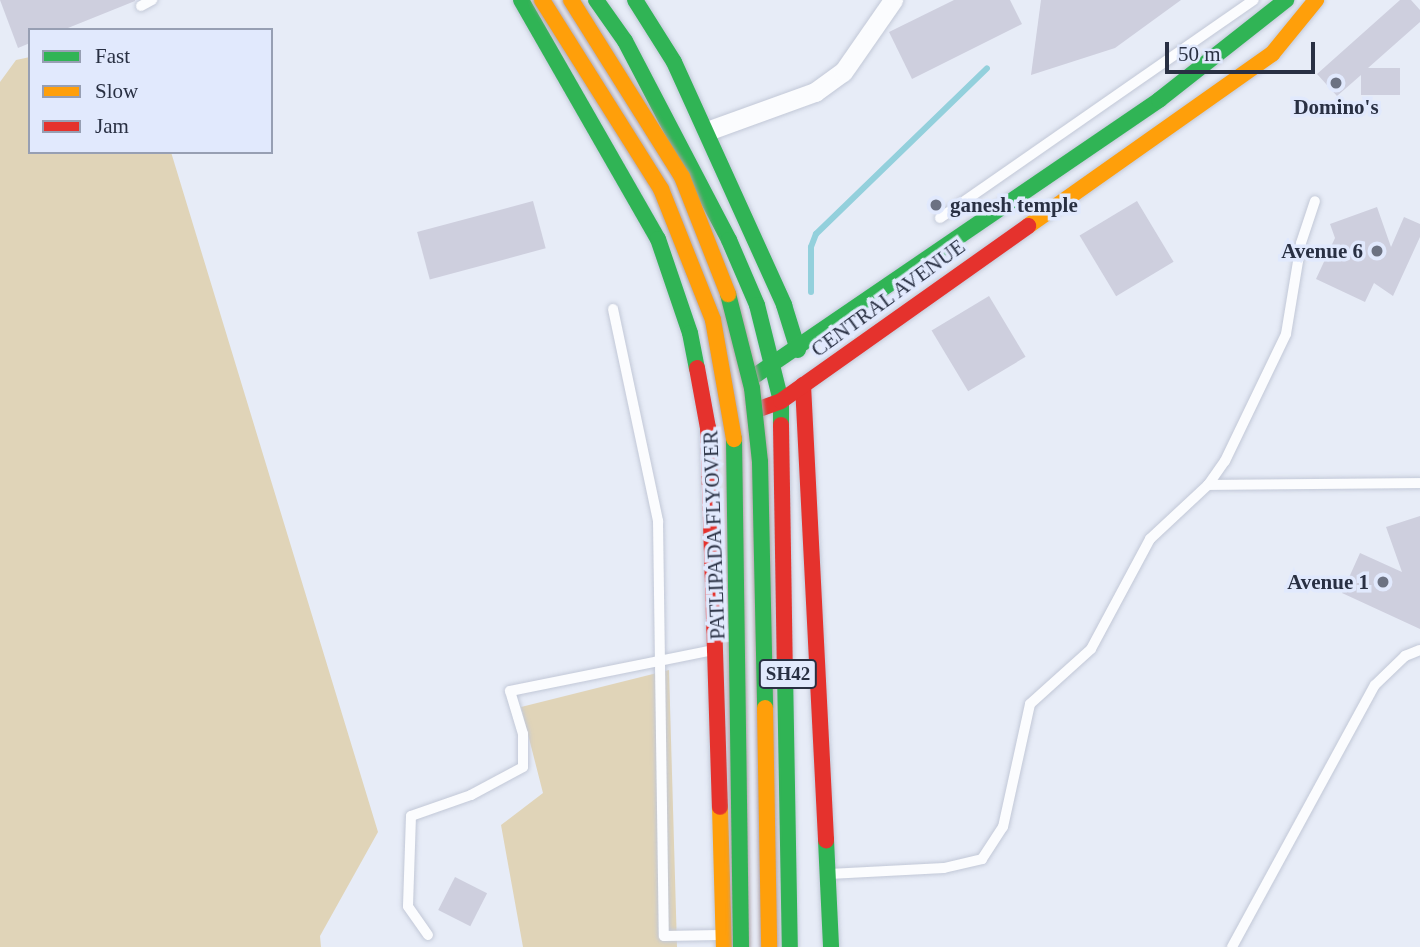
<!DOCTYPE html>
<style>
body{margin:0}
#map{position:relative;width:1420px;height:947px;overflow:hidden;background:#e7ecf7;font-family:Georgia,serif}
div>[style]{position:absolute}
[style*='--x']{left:calc(var(--x)*1px);top:calc(var(--y)*1px);width:calc(var(--w)*1px);rotate:calc(var(--a)*1deg)}
.green>*{inset:0;background:#e0d4b8}
.stream>*{height:6px;margin:-3px;padding:0 3px;transform-origin:3px;border-radius:3px;background:#93d0dc}
.building>*{inset:0;background:#cecfde;transform-origin:0 0}
.roads{filter:drop-shadow(0 0 2px #c2c8d7) drop-shadow(0 0 2px #c2c8d7)}
.lane>*{height:10px;margin:-5px;padding:0 5px;transform-origin:5px;border-radius:5px;background:#fbfcfe}
.street>*{height:19px;margin:-9.5px;padding:0 9.5px;transform-origin:9.5px;border-radius:9.5px;background:#fbfcfe}
.fast>*{height:16px;margin:-8px;padding:0 8px;transform-origin:8px;border-radius:8px;background:#30b455}
.slow>*{height:16px;margin:-8px;padding:0 8px;transform-origin:8px;border-radius:8px;background:#ff9f0a}
.jam>*{height:16px;margin:-8px;padding:0 8px;transform-origin:8px;border-radius:8px;background:#e5322d}
.bridges{filter:drop-shadow(0 0 2px #aea1a6) drop-shadow(0 0 2px #aea1a6)}
.fast-bridge>*{height:16px;margin:-8px;padding:0 8px;transform-origin:8px;border-radius:8px;background:#30b455}
.slow-bridge>*{height:16px;margin:-8px;padding:0 8px;transform-origin:8px;border-radius:8px;background:#ff9f0a}
.dots>*{width:19px;height:19px;translate:-50% -50%;box-sizing:border-box;border:4px solid #e1e9fd;border-radius:50%}
span{translate:-50% -50%;white-space:nowrap;text-align:center;line-height:1.15;-webkit-text-stroke:7px #e1e9fd;paint-order:stroke}
.shield-label span{padding:2px 5px;background:#e1e9fd;border:2px solid;border-radius:5px;-webkit-text-stroke-width:0}
.shield-label{font-size:19px;color:#293043;font-weight:700}
.poi-label{font-size:21px;color:#293043;font-weight:700}
.left{translate:0 -50%;text-align:left}
.right{translate:-100% -50%;text-align:right}
.street-label{font-size:21px;color:#293043}
.legend{position:absolute;left:28px;top:28px;width:245px;height:126px;box-sizing:border-box;background:#e1e9fd;border:2px solid #979fb3;margin:0;padding:9px 12px;list-style:none;font-size:21px;color:#293043}
.legend li{display:flex;align-items:center;gap:14px;height:35px}
.legend b{width:35px;border:2px solid #979fb3}
.scale{position:absolute;left:1165px;top:42px;width:150px;height:32px;box-sizing:border-box;border:4px solid #293043;border-top:0;padding-left:9px;font-size:21px;line-height:24px;white-space:nowrap;color:#293043;-webkit-text-stroke:5px #e1e9fd;paint-order:stroke}
</style>
<div id="map">
<div class="green">
<i style="clip-path:polygon(30px 57px,30px 152px,171px 152px,378px 832px,320px 936px,321px 947px,0 947px,0 82px,16px 60px)"></i>
<i style="clip-path:polygon(669px 670px,677px 947px,523px 947px,501px 825px,543px 793px,521px 707px)"></i>
</div>
<div class="stream">
<i style="--x:811;--y:292;--w:45;--a:-90"></i>
<i style="--x:811;--y:247;--w:14;--a:-69"></i>
<i style="--x:816;--y:234;--w:238;--a:-44.1"></i>
</div>
<div class="building">
<i style="clip-path:polygon(0 0,135px 0,135px 1px,63px 30px,30px 30px,30px 43px,18px 48px)"></i>
<i style="clip-path:polygon(954px 0,1010px 0,1022px 24px,912px 79px,889px 32px)"></i>
<i style="clip-path:polygon(1041px 0,1181px 0,1115px 48px,1031px 75px)"></i>
<i style="clip-path:polygon(1400px 0,1411px 0,1420px 10px,1420px 22px,1368px 68px,1400px 68px,1400px 95px,1361px 95px,1361px 75px,1337px 96px,1317px 74px)"></i>
<i style="left:533px;top:201px;width:49px;height:120px;rotate:75deg"></i>
<i style="left:1137px;top:201px;width:71px;height:67px;rotate:59deg"></i>
<i style="clip-path:polygon(1377px 207px,1391px 247px,1404px 217px,1420px 224px,1420px 237px,1393px 296px,1374px 283px,1365px 302px,1316px 279px,1335px 238px,1330px 224px)"></i>
<i style="left:989px;top:296px;width:71px;height:67px;rotate:59deg"></i>
<i style="clip-path:polygon(1420px 516px,1420px 629px,1342px 593px,1360px 553px,1402px 572px,1386px 527px)"></i>
<i style="left:455px;top:877px;width:36px;height:37px;rotate:27deg"></i>
</div>
<div class="roads">
<div class="lane">
<i style="--x:141;--y:6;--w:13;--a:-29"></i>
<i style="--x:940;--y:218;--w:382;--a:-34.8"></i>
<i style="--x:613;--y:309;--w:217;--a:78"></i>
<i style="--x:658;--y:521;--w:415;--a:89.2"></i>
<i style="--x:664;--y:936;--w:55;--a:-1"></i>
<i style="--x:1208;--y:485;--w:212;--a:-0.5"></i>
<i style="--x:829;--y:874;--w:115;--a:-3"></i>
<i style="--x:944;--y:868;--w:39;--a:-13"></i>
<i style="--x:982;--y:859;--w:38;--a:-57"></i>
<i style="--x:1003;--y:827;--w:126;--a:-77.6"></i>
<i style="--x:1030;--y:704;--w:82;--a:-42"></i>
<i style="--x:1091;--y:649;--w:125;--a:-61.8"></i>
<i style="--x:1150;--y:539;--w:79;--a:-43"></i>
<i style="--x:1208;--y:485;--w:29;--a:-55"></i>
<i style="--x:1225;--y:461;--w:141;--a:-64.3"></i>
<i style="--x:1286;--y:334;--w:92;--a:-80.6"></i>
<i style="--x:1301;--y:243;--w:44;--a:-71.6"></i>
<i style="--x:428;--y:935;--w:35;--a:-125"></i>
<i style="--x:408;--y:906;--w:90;--a:-88.1"></i>
<i style="--x:411;--y:816;--w:64;--a:-19.3"></i>
<i style="--x:471;--y:795;--w:59;--a:-28.3"></i>
<i style="--x:523;--y:767;--w:33;--a:-90"></i>
<i style="--x:523;--y:734;--w:45;--a:-106.8"></i>
<i style="--x:510;--y:691;--w:207;--a:-11.4"></i>
<i style="--x:1232;--y:947;--w:298;--a:-61.4"></i>
<i style="--x:1375;--y:685;--w:42;--a:-44"></i>
<i style="--x:1405;--y:656;--w:16;--a:-22"></i>
</div>
<div class="street">
<i style="--x:707;--y:131;--w:115;--a:-19.9"></i>
<i style="--x:815;--y:92;--w:34;--a:-36"></i>
<i style="--x:843;--y:72;--w:88;--a:-55.2"></i>
</div>
<div class="fast">
<i style="--x:521;--y:0;--w:275;--a:60.2"></i>
<i style="--x:658;--y:239;--w:99;--a:71.2"></i>
<i style="--x:690;--y:333;--w:36;--a:79"></i>
<i style="--x:596;--y:0;--w:50;--a:54.7"></i>
<i style="--x:625;--y:41;--w:225;--a:62.4"></i>
<i style="--x:729;--y:240;--w:71;--a:66.7"></i>
<i style="--x:757;--y:305;--w:99;--a:76"></i>
<i style="--x:781;--y:401;--w:24;--a:90"></i>
<i style="--x:635;--y:0;--w:73;--a:57.8"></i>
<i style="--x:674;--y:62;--w:267;--a:65.6"></i>
<i style="--x:784;--y:305;--w:47;--a:72.7"></i>
<i style="--x:756;--y:375;--w:488;--a:-34.3"></i>
<i style="--x:1159;--y:100;--w:162;--a:-38.2"></i>
<i style="--x:785;--y:672;--w:275;--a:89"></i>
<i style="--x:826;--y:840;--w:107;--a:87.3"></i>
</div>
<div class="slow">
<i style="--x:1028;--y:226;--w:299;--a:-35.2"></i>
<i style="--x:1272;--y:54;--w:70;--a:-50.8"></i>
<i style="--x:720;--y:807;--w:140;--a:88.4"></i>
</div>
<div class="jam">
<i style="--x:697;--y:368;--w:61;--a:79.6"></i>
<i style="--x:708;--y:428;--w:379;--a:88.2"></i>
<i style="--x:803;--y:385;--w:456;--a:87.1"></i>
<i style="--x:762;--y:408;--w:20;--a:-20"></i>
<i style="--x:781;--y:401;--w:303;--a:-35.3"></i>
<i style="--x:781;--y:425;--w:247;--a:89.1"></i>
</div>
</div>
<div class="bridges">
<div class="fast-bridge">
<i style="--x:728;--y:294;--w:97;--a:75.7"></i>
<i style="--x:752;--y:388;--w:74;--a:83.8"></i>
<i style="--x:760;--y:462;--w:246;--a:88.8"></i>
<i style="--x:734;--y:439;--w:508;--a:89.21"></i>
</div>
<div class="slow-bridge">
<i style="--x:542;--y:0;--w:223;--a:57.8"></i>
<i style="--x:661;--y:189;--w:141;--a:68.3"></i>
<i style="--x:713;--y:320;--w:121;--a:80"></i>
<i style="--x:571;--y:0;--w:209;--a:57.9"></i>
<i style="--x:682;--y:177;--w:126;--a:68.5"></i>
<i style="--x:765;--y:708;--w:239;--a:89"></i>
</div>
</div>
<div class="dots">
<i style="left:1336px;top:83px;background:#6c7282"></i>
<i style="left:936px;top:205px;background:#6c7282"></i>
<i style="left:1377px;top:251px;background:#6c7282"></i>
<i style="left:1383px;top:582px;background:#6c7282"></i>
</div>
<div class="shield-label">
<span style="left:788px;top:674px">SH42</span>
</div>
<div class="poi-label">
<span style="left:1336px;top:107px">Domino's</span>
<span class="left" style="left:950px;top:205px">ganesh temple</span>
<span class="right" style="left:1363px;top:251px">Avenue 6</span>
<span class="right" style="left:1369px;top:582px">Avenue 1</span>
</div>
<div class="street-label">
<span style="left:888px;top:298px;rotate:-36deg">CENTRAL AVENUE</span>
<span style="left:714px;top:535px;rotate:-92deg">PATLIPADA FLYOVER</span>
</div>
<ul class="legend">
<li><b style="height:9px;background:#30b455"></b>Fast</li>
<li><b style="height:9px;background:#ff9f0a"></b>Slow</li>
<li><b style="height:9px;background:#e5322d"></b>Jam</li>
</ul>
<div class="scale">50 m</div>
</div>
